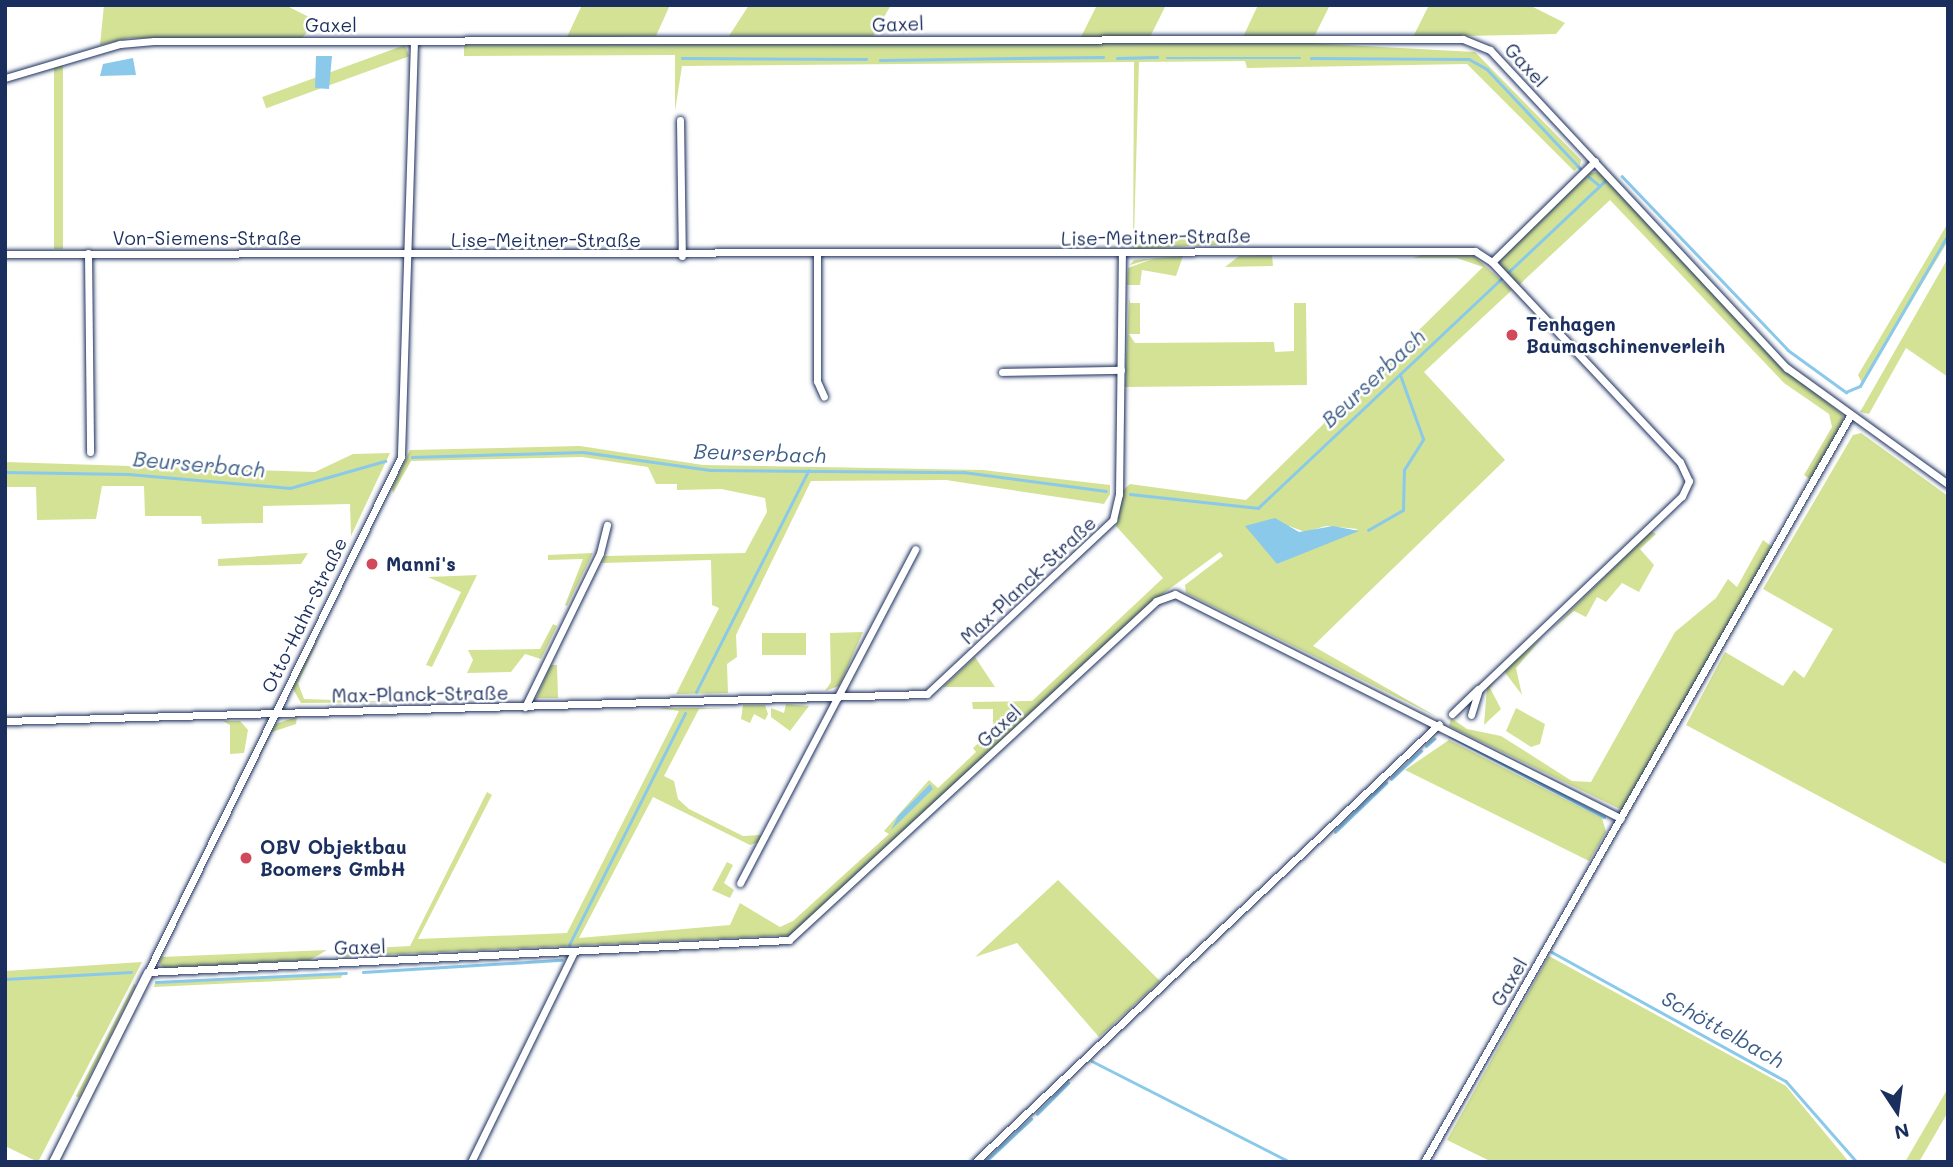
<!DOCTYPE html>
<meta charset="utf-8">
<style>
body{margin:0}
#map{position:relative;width:1953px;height:1167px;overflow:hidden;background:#fff;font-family:Mali,sans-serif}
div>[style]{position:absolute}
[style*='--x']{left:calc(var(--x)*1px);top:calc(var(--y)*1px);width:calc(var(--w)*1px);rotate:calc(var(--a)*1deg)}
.green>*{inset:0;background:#d4e295;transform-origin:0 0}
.water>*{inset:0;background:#8ac9ea}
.stream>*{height:2.5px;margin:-1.25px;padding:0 1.25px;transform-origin:1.25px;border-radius:1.25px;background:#8ac9ea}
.roads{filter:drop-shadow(0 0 2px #1b2f5e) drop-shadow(0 0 2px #1b2f5e)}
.minor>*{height:7px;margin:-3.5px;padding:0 3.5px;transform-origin:3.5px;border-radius:3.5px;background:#fff}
.tertiary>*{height:9px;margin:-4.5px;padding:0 4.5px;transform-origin:4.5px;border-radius:4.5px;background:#fff}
.dots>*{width:19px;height:19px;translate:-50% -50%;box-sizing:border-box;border:4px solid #fff;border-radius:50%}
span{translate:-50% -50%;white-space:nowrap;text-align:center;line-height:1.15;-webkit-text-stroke:5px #fff;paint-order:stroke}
.street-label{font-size:19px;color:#1b2f5e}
.poi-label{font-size:19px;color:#1b2f5e;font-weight:700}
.left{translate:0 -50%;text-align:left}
.water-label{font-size:21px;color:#3c5d88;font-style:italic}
.frame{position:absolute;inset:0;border:7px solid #1b2f5e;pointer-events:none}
.north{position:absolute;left:1862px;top:1076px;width:70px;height:70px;-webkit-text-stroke:5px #fff;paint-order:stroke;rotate:167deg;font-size:19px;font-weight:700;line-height:28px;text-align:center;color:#1b2f5e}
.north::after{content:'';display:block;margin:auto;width:24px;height:32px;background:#1b2f5e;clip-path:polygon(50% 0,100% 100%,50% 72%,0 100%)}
</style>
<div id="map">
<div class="green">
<i style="clip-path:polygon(104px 5px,285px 5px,317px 21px,302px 38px,129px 38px,100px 45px)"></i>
<i style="clip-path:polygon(582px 5px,670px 5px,656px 36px,567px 37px)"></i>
<i style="clip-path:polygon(749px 5px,891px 5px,873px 36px,729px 36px)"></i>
<i style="clip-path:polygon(1097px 5px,1166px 5px,1150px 37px,1081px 37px)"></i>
<i style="clip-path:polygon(1258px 5px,1330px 5px,1314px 37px,1243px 37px)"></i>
<i style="clip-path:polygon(1429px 5px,1529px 5px,1565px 23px,1556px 34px,1413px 37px)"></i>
<i style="clip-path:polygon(1307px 43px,1475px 52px,1581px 160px,1580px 166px,1574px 171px,1467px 64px,1247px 68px,1245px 61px,1139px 62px,1134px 236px,1249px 237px,1249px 243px,1133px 249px,1134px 62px,682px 66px,675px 111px,675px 55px,464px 56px,464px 45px)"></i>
<i style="left:405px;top:45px;width:12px;height:152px;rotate:70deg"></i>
<i style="left:63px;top:65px;width:184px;height:9px;rotate:90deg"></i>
<i style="clip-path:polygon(1600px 172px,1778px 364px,1842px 414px,1844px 423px,1813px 481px,1804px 475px,1832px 427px,1829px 414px,1784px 383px,1610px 200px,1519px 285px,1498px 263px,1587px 173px)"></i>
<i style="clip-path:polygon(1948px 223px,1948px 241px,1862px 383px,1858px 375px)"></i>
<i style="clip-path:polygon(evenodd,1428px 253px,1473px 255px,1512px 290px,1424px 372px,1505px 460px,1313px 646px,1439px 718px,1186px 593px,1185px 585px,1223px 556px,1220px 552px,1157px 598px,795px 935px,336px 957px,336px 950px,410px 946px,487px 792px,492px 795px,418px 939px,567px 933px,679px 711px,659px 708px,729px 708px,699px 709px,664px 776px,674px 781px,678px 799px,689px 809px,743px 836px,761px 835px,776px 813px,762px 841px,750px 845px,653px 797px,579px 938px,730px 925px,740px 903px,780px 927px,793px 921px,889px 834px,884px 831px,929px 780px,938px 788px,976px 752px,973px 748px,993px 730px,993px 709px,973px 709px,972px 702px,1032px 701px,1163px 578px,1116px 526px,1123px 490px,1130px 484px,1246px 500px,1483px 267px,1457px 258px,1413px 258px,1428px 253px,1289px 526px,1305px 532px,1326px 526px,1358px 529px,1277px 564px,1289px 526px)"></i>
<i style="clip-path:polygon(1183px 256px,1176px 276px,1142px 270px,1140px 285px,1127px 285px,1128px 268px,1155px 258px,1130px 265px,1134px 260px)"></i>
<i style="clip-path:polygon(1239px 256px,1272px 255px,1273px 266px,1225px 267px)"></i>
<i style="clip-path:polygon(1948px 258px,1948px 377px,1906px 348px,1869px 414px,1860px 412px)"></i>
<i style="clip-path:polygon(1129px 297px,1130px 303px,1140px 303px,1140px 334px,1129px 334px,1135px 343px,1274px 342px,1275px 352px,1294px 351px,1294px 303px,1306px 303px,1307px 385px,1125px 387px)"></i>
<i style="clip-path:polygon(1861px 433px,1948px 496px,1948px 865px,1686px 725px,1725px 652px,1783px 686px,1794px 670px,1804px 678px,1833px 629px,1763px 589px,1853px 435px)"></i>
<i style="clip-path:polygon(580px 446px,703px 465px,983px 470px,1110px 485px,1110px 494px,1104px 504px,946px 480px,811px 481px,736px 635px,737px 657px,727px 664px,728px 693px,676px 694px,719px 608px,712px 605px,711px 560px,602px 563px,605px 556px,745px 553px,767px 512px,765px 498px,721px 489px,677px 490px,677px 484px,656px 484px,648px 467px,582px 457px,411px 461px,393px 493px,392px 488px,410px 450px)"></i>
<i style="clip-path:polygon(390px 453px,351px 536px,350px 504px,263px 506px,263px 523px,202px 524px,201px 516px,145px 516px,144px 486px,102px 486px,96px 519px,37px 520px,36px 487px,5px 487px,5px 462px,315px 472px,353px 454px)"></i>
<i style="clip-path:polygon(1651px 531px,1656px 534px,1640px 549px,1654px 565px,1639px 592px,1622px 583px,1606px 602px,1597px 597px,1586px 617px,1574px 611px,1549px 632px)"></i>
<i style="clip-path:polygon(1763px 540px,1775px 549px,1622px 810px,1449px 726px,1451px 718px,1467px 729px,1501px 736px,1572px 781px,1591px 782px,1675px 632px,1716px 598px,1728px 579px,1737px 587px)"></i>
<i style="clip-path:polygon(308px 553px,301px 564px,218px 566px,218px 559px)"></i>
<i style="clip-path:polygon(593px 553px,567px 606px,565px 605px,583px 559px,548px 560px,548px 555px)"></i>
<i style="clip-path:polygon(477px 575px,432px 667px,426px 665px,461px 592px,428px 577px)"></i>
<i style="clip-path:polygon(553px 624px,557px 626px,541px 659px,525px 654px,511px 672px,467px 673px,473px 660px,468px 650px,540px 649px)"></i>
<i style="clip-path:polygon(325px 626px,298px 683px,304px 699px,397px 702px,301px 703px,292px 687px)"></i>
<i style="clip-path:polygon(863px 632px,839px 686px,825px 691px,831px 682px,830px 633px)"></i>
<i style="left:806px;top:633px;width:22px;height:44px;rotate:90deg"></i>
<i style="clip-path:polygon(1544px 636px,1516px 668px,1522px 695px,1504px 671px)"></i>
<i style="clip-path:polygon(975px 657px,995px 687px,943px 687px)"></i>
<i style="clip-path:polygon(551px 665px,557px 665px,558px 698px,536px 698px)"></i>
<i style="clip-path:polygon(1497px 678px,1490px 688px,1501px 709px,1484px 725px,1487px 687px)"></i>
<i style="clip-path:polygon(786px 704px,809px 706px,790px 731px,771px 717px,771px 708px,784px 713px)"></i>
<i style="clip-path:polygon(743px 705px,765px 705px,768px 714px,765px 720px,754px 714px,750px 723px,741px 719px)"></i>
<i style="clip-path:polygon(1516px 708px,1545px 724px,1540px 744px,1531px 747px,1506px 731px)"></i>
<i style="clip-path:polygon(297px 717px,296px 724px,272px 732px,240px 795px,275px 724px)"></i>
<i style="clip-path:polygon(223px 721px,240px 721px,248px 730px,244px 753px,230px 754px,230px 725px)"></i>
<i style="clip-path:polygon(1449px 740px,1602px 818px,1606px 832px,1589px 861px,1405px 770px)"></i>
<i style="clip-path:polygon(727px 862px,733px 865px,724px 883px,734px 890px,730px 898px,712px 890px)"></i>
<i style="clip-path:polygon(1058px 880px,1160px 981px,1099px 1037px,1017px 943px,975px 957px)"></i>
<i style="clip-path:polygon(327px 950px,310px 960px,164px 968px,159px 963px,161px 957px)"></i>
<i style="clip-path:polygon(1549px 956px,1786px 1086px,1849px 1162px,1492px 1162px,1447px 1140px)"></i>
<i style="clip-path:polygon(142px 962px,38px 1162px,5px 1146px,5px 971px)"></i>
<i style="clip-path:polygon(342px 975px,341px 978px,154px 987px,155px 983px)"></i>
<i style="clip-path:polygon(134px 984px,136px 985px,79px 1098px,76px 1096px)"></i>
<i style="clip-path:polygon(1948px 1088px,1948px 1112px,1919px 1162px,1905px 1162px)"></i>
</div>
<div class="water">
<i style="clip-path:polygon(316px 56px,332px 56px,329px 89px,315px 88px)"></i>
<i style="clip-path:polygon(133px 58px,136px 75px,100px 76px,103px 64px)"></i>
<i style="clip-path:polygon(1275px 518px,1299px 532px,1333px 526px,1359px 531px,1277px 564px,1245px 526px)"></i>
<i style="clip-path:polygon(930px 784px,933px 789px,891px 830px,898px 816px)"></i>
</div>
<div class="stream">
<i style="--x:682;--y:58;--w:184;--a:0.3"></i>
<i style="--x:1117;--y:58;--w:40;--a:-1.4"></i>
<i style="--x:1167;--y:58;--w:133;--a:0"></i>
<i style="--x:1311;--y:58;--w:158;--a:0.4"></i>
<i style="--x:1469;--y:59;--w:21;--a:29"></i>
<i style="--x:1487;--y:69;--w:136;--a:46.8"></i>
<i style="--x:880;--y:60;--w:223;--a:-0.8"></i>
<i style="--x:1622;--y:176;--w:240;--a:46.3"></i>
<i style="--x:1788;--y:350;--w:72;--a:35.9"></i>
<i style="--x:1846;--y:392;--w:15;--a:-23"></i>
<i style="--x:1860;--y:386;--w:175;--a:-59.8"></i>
<i style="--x:1589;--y:177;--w:14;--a:39"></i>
<i style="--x:412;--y:457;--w:171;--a:-1.7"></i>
<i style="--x:583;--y:452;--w:128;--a:8.1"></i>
<i style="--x:710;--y:470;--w:253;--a:0.5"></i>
<i style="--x:963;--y:472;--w:144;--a:7.6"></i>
<i style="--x:5;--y:472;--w:123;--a:0.9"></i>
<i style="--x:128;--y:474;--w:163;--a:4.9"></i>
<i style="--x:290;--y:488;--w:99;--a:-15.9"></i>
<i style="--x:1130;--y:494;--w:129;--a:6.2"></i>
<i style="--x:1258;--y:508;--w:477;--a:-43.3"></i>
<i style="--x:1368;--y:530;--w:40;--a:-29.7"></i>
<i style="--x:1403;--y:510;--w:40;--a:-88.6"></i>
<i style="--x:1404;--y:470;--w:36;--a:-58"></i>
<i style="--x:1423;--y:439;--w:68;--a:-109.8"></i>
<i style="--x:696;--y:692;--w:248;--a:-63.1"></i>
<i style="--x:1450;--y:736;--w:174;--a:27.7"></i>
<i style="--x:1426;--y:746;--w:11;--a:-41"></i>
<i style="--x:1391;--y:779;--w:41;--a:-43"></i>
<i style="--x:1335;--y:832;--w:71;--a:-43.9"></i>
<i style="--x:569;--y:945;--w:259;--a:-63.4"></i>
<i style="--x:1552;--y:952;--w:267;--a:28.9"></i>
<i style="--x:1786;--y:1081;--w:108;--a:48.8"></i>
<i style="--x:363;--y:972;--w:199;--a:-3.5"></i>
<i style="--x:5;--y:979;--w:126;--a:-3.2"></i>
<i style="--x:156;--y:982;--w:190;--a:-2.7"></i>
<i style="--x:1092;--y:1061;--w:222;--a:27"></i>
<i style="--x:1037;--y:1114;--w:44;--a:-45"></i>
<i style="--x:985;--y:1162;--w:63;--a:-43.1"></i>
</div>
<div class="roads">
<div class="minor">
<i style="--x:414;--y:41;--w:416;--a:91.8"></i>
<i style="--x:401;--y:457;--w:574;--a:116.16"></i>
<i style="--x:148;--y:972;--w:642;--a:-2.86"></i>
<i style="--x:789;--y:940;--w:500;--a:-42.7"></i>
<i style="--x:1156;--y:601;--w:20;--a:-20"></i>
<i style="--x:1175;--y:594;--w:499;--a:26.7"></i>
<i style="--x:5;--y:78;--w:120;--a:-16.5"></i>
<i style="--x:120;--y:44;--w:34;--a:-5"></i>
<i style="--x:154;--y:41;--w:1309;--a:-0.09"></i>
<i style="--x:1463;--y:39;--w:29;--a:22"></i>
<i style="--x:1490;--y:50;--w:435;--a:47"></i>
<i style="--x:1787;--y:368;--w:198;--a:35.8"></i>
<i style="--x:680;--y:120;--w:136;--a:89.2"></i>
<i style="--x:88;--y:253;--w:199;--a:89.4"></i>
<i style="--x:5;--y:254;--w:1470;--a:-0.12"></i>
<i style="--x:1475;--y:251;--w:20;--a:33"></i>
<i style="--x:1492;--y:262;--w:274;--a:46.8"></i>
<i style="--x:1680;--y:462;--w:21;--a:65"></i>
<i style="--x:1689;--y:481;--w:17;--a:115"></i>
<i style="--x:1682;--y:496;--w:280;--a:136.4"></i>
<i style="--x:1479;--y:689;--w:27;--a:107"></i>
<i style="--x:817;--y:255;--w:126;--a:90"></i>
<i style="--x:817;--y:381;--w:17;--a:66"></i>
<i style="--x:1492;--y:262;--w:144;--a:-44.4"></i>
<i style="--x:1002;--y:372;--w:119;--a:-1"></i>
<i style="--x:525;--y:707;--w:171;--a:-64"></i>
<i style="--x:600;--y:553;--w:29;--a:-76"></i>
<i style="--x:1452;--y:714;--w:36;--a:-44"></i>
<i style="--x:5;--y:721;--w:922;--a:-1.68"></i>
<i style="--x:927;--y:694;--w:255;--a:-43.1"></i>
<i style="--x:1113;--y:520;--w:27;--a:-77"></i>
<i style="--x:1119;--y:494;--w:240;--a:-89.3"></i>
<i style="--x:740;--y:883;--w:377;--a:-62.3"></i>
<i style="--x:471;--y:1162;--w:234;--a:-63.9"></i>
<i style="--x:975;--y:1162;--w:638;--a:-43.35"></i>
<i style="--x:1424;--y:1162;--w:861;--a:-60.28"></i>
</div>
<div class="tertiary">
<i style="--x:53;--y:1162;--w:212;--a:-63.4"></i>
</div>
</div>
<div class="dots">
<i style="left:1512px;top:335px;background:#d1495b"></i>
<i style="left:372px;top:564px;background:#d1495b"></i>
<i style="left:246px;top:858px;background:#d1495b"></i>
</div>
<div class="street-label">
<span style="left:898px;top:24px;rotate:-2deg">Gaxel</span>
<span style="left:331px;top:25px">Gaxel</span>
<span style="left:1526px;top:65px;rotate:47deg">Gaxel</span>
<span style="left:1156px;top:237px;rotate:-1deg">Lise-Meitner-Straße</span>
<span style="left:207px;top:238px">Von-Siemens-Straße</span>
<span style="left:546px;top:240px">Lise-Meitner-Straße</span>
<span style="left:1028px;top:580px;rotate:-43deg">Max-Planck-Straße</span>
<span style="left:304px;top:615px;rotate:-64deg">Otto-Hahn-Straße</span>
<span style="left:420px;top:694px;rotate:-1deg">Max-Planck-Straße</span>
<span style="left:999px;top:726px;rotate:-43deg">Gaxel</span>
<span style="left:360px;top:947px;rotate:-2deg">Gaxel</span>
<span style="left:1509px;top:982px;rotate:-60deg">Gaxel</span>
</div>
<div class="poi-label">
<span class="left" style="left:1526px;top:335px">Tenhagen<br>Baumaschinenverleih</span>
<span class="left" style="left:386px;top:564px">Manni's</span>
<span class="left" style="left:260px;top:858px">OBV Objektbau<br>Boomers GmbH</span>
</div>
<div class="water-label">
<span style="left:1373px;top:378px;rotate:-43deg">Beurserbach</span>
<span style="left:760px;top:453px;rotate:2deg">Beurserbach</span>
<span style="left:199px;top:464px;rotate:5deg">Beurserbach</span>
<span style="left:1723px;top:1029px;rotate:29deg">Schöttelbach</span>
</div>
<div class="frame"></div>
<div class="north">N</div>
</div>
